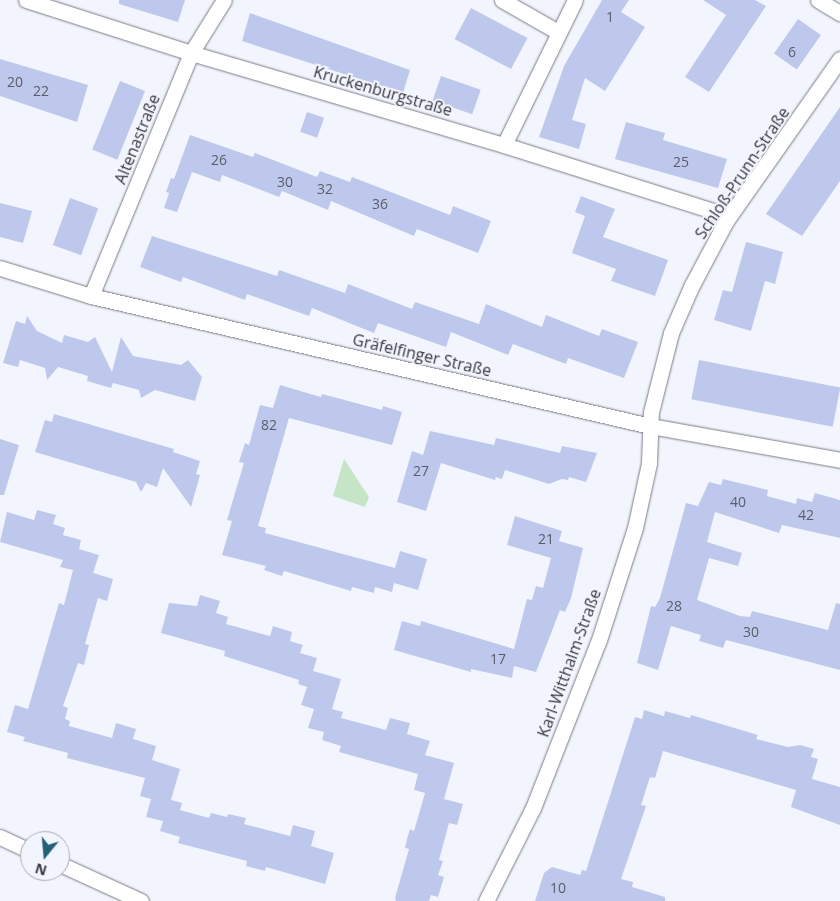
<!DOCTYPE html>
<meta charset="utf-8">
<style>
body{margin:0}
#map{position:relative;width:840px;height:901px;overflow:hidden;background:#f3f5fe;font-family:"Open Sans",sans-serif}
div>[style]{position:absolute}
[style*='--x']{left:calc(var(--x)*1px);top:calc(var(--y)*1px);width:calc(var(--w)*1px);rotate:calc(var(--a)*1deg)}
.green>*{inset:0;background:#c6e4c6}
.building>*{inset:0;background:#bec8ec;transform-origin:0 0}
.roads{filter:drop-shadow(0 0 1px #7a7c84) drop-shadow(0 0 1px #7a7c84)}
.street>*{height:15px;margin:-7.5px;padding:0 7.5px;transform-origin:7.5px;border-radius:7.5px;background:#fff}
span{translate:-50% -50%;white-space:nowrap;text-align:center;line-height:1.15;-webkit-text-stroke:4px #f3f5fe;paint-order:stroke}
.number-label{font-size:14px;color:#5a5d69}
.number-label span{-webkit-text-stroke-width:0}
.street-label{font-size:16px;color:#38393d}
.north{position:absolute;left:20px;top:831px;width:50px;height:50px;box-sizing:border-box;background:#f3f5fe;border:1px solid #a8aab1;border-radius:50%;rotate:197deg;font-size:14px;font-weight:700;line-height:20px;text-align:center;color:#38393d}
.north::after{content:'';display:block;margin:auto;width:18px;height:22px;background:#246178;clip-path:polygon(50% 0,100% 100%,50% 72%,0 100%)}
</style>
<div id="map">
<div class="green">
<i style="clip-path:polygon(344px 459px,369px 497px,365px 507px,333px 496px)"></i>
</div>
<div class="building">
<i style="clip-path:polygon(119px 0,185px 0,178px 22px,119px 4px)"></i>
<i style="clip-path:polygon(602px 0,629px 0,621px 12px,645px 27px,605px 91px,585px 78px,572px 120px,586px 124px,579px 149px,539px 137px,564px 66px)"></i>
<i style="clip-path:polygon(703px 0,755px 0,766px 6px,709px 92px,685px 77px,726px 15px)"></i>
<i style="left:471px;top:8px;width:64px;height:35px;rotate:28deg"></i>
<i style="clip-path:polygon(250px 13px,410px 70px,403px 93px,242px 41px)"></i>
<i style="left:798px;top:19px;width:28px;height:42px;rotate:35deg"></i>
<i style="clip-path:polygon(0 59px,88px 85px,77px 122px,0 96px)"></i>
<i style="left:441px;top:76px;width:42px;height:26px;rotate:19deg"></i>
<i style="left:120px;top:81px;width:27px;height:74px;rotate:22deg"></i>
<i style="clip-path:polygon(840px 107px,840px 181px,802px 236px,766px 214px)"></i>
<i style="left:307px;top:112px;width:18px;height:21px;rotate:19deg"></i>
<i style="clip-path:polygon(626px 122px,665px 133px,663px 140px,727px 159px,718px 188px,615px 159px)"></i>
<i style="clip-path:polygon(190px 135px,253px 157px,255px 153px,317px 177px,320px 171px,350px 182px,352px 177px,450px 215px,453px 206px,491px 221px,478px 253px,417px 229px,414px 236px,331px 201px,328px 210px,282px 191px,279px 197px,222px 175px,220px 182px,192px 172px,177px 212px,164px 208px,169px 193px,166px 192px,171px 178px,174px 179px)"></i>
<i style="clip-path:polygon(581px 196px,615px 209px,603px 237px,668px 260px,655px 296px,611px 281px,616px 269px,572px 253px,585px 216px,575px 212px)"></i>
<i style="left:70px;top:198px;width:30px;height:50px;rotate:20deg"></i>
<i style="clip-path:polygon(0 203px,32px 211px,23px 243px,0 237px)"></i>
<i style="clip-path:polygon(152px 236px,277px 276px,279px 270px,345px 293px,348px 284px,412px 309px,415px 302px,479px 324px,486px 304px,542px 327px,546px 315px,599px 336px,602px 329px,638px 342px,624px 378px,568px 358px,566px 364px,513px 344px,508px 355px,451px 332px,446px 347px,378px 323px,374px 333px,312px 308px,309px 316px,247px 294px,245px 300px,183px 277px,181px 282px,140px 267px)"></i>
<i style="clip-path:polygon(746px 242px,783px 252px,775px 284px,765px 281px,751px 331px,714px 320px,723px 290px,732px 292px)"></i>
<i style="clip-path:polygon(27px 316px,37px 331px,62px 343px,64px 335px,88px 342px,95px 337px,112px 372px,121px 337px,133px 356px,181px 365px,188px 360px,202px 377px,195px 401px,155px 390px,141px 398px,139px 390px,113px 383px,111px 388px,87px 381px,88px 376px,58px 367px,47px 380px,45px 368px,20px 360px,18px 367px,3px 363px,16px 321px,25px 324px)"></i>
<i style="left:699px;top:360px;width:144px;height:40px;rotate:11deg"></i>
<i style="clip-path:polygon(280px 385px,321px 397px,322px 394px,382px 410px,383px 406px,402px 412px,392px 445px,289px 418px,258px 526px,266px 528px,265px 533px,395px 568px,400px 551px,427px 559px,418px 590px,394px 583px,392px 592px,375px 587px,374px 593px,352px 587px,351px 591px,284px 571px,282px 576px,264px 570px,266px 566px,222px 555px,232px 521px,227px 520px,244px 463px,239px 462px,245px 443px,249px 445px,260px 405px,273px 408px)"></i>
<i style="clip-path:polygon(54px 414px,174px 449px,173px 452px,200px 461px,196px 474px,200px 475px,191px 507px,163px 468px,157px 487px,146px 483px,141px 492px,136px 482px,35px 452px,45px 420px,52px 422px)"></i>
<i style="clip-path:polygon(430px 431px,494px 445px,496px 438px,560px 453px,562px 446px,597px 453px,586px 482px,569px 477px,568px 480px,562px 479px,549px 484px,505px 470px,502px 479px,496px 477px,495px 480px,441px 463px,426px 511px,397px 502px,412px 451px,423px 455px)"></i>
<i style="clip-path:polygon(0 439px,19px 445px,4px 495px,0 495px)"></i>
<i style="clip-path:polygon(723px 479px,768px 490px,767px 496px,796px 504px,797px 498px,812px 502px,815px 493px,840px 500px,840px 538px,782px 525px,779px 533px,715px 512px,707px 542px,742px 553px,738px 566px,709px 558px,697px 600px,740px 616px,750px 617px,752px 611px,828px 630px,836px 603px,840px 604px,840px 670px,726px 640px,723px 648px,699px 641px,701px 635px,671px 626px,658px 670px,637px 663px,651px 606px,655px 607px,660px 598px,686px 503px,698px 506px,709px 482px,721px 485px)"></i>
<i style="clip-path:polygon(37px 510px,56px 515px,53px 524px,65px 528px,63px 535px,81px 540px,79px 549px,99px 555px,93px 573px,113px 579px,107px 601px,98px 598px,85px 644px,89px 645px,84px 665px,78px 663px,63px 706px,68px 708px,65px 719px,70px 721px,69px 726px,112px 738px,116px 723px,136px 729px,133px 739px,156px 746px,152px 760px,180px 769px,171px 800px,182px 803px,180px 810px,209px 818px,211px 813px,227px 817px,228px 814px,246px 818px,244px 824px,290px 836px,293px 825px,315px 831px,311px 846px,334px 853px,325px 884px,266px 867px,265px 871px,246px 866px,247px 861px,178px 843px,180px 837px,160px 831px,163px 821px,146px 817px,151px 799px,140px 796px,145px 778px,67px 758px,68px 753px,23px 741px,25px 737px,7px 732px,15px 705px,28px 709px,59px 603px,64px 605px,73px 570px,60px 567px,63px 560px,0 542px,7px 512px,34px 520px)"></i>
<i style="clip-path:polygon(515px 516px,562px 531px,559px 541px,583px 548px,571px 598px,565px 612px,560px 610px,536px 672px,514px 666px,512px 678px,471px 669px,471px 672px,394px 650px,402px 621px,420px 626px,421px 621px,514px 649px,527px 599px,532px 600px,536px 586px,543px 588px,551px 558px,507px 545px)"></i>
<i style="clip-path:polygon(200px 595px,220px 601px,216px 613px,228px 617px,226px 624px,270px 636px,273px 626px,292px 632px,290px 641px,303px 645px,300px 653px,317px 658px,313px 671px,341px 679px,332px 709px,343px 712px,341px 718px,386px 730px,390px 718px,410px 723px,407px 734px,430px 741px,425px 755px,454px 763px,444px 799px,463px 804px,457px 825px,449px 823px,439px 860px,443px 861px,438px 875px,444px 877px,438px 897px,431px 895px,429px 901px,396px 901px,395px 898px,409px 849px,405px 848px,407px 839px,410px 829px,414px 831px,425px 793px,414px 790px,418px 774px,339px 752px,341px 746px,322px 740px,324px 732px,308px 728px,314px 709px,301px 705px,307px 687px,298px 684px,299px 680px,224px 656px,225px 651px,161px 633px,169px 603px,197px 606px)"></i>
<i style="clip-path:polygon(644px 710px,664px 716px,665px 711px,690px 718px,691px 715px,758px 735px,756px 739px,788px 747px,800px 745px,814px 749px,811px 757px,818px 759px,812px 779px,840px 787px,840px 825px,791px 807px,796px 790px,663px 751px,655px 778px,650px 777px,641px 805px,646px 806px,621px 879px,633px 882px,632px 887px,665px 897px,665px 901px,535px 901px,544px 873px,552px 867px,580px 875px,582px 870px,586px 871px,635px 717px,642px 719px)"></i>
</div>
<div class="roads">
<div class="street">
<i style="--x:26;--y:0;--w:173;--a:17.8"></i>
<i style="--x:191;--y:53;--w:326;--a:16.4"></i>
<i style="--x:504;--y:145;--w:219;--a:17.5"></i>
<i style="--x:713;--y:211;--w:16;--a:38"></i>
<i style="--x:502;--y:0;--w:64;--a:29.7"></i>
<i style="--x:818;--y:0;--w:26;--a:31"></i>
<i style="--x:504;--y:145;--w:161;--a:-63.9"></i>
<i style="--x:0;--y:268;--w:95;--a:17.1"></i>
<i style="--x:91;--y:296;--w:574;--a:13.09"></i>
<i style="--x:650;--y:426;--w:193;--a:10.1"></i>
<i style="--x:91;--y:296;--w:263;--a:-67.6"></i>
<i style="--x:191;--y:53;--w:62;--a:-58.1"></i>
<i style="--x:0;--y:837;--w:33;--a:25"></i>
<i style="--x:60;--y:864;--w:89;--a:24.6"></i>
<i style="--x:486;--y:901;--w:104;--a:-63.2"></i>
<i style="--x:533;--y:808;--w:180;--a:-68.6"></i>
<i style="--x:599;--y:640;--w:118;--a:-72.2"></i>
<i style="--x:635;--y:528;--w:66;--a:-77.8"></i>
<i style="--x:649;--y:463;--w:51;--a:-87.8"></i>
<i style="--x:651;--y:412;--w:81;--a:-75.8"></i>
<i style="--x:671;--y:333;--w:52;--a:-66.4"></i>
<i style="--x:692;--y:285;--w:72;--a:-62"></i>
<i style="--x:726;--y:221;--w:198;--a:-54.9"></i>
</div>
</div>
<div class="number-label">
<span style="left:610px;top:17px">1</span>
<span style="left:792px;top:52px">6</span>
<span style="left:15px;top:82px">20</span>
<span style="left:41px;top:91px">22</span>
<span style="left:219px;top:160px">26</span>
<span style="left:681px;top:162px">25</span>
<span style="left:285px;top:182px">30</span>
<span style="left:325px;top:189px">32</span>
<span style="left:380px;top:204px">36</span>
<span style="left:269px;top:425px">82</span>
<span style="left:421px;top:471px">27</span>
<span style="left:738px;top:502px">40</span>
<span style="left:806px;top:515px">42</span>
<span style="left:546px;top:539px">21</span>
<span style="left:674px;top:606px">28</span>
<span style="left:751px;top:632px">30</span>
<span style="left:498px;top:659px">17</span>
<span style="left:558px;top:888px">10</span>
</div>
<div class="street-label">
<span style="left:383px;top:91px;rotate:16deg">Kruckenburgstraße</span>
<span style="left:137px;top:139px;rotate:-68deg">Altenastraße</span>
<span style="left:742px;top:173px;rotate:-56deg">Schloß-Prunn-Straße</span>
<span style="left:422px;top:355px;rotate:13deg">Gräfelfinger Straße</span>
<span style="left:569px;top:663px;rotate:-70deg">Karl-Witthalm-Straße</span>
</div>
<div class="north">N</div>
</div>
